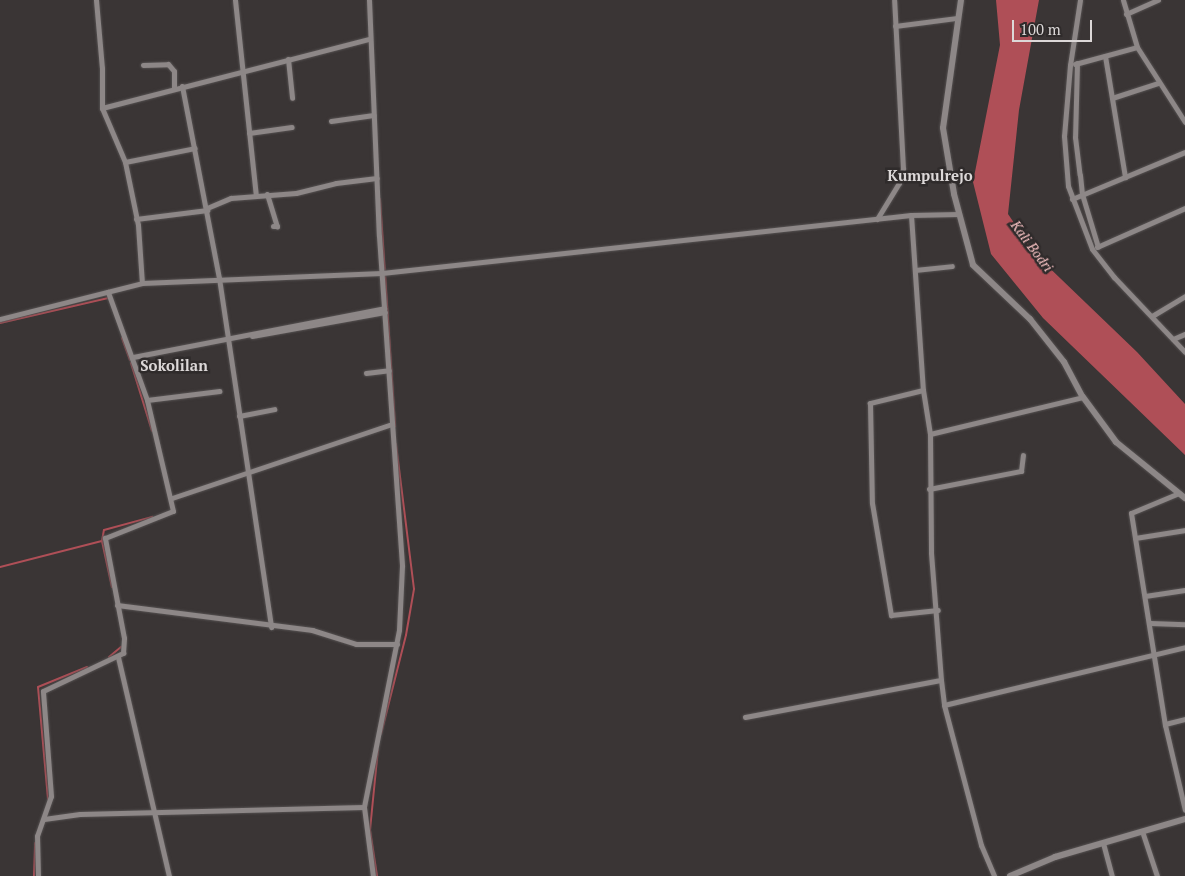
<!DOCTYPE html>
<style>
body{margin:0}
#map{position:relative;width:1185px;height:876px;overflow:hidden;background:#3a3535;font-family:"PT Serif",serif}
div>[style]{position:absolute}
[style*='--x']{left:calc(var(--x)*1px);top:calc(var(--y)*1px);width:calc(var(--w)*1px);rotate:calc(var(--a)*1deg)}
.water>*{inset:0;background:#af4f57}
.stream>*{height:2px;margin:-1px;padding:0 1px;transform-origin:1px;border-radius:1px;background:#af4f57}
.roads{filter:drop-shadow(0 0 1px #555151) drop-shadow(0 0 1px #555151)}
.minor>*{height:5px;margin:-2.5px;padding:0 2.5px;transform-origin:2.5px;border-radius:2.5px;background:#8d8787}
.tertiary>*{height:6px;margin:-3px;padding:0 3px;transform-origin:3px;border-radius:3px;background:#8d8787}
span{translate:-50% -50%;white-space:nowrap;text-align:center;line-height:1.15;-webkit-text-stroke:5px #2f2b2b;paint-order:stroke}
.water-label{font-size:14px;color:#fcc6c7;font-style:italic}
.quarter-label{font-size:15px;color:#dcd8d8;font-weight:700}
.scale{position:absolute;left:1012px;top:20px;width:80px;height:22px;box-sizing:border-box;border:2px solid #dcd8d8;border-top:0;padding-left:6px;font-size:15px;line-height:18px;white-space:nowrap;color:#dcd8d8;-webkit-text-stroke:4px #2f2b2b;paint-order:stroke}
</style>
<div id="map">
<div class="water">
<i style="clip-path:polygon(996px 0,1039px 0,1019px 110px,1008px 214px,1035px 254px,1137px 352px,1185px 404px,1185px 455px,1043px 318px,991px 254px,973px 182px,1000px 45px)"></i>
</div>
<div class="stream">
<i style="--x:380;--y:199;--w:228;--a:86.2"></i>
<i style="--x:0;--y:323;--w:111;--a:-13"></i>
<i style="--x:122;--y:338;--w:23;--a:70"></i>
<i style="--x:131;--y:363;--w:71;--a:72.8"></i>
<i style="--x:0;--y:567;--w:105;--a:-14.3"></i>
<i style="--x:112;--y:587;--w:47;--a:-102.3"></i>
<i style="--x:102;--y:541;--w:11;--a:-80"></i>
<i style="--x:104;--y:530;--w:50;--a:-15.2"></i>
<i style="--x:109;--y:657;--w:16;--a:-40"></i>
<i style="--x:381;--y:734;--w:102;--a:-75.8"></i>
<i style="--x:406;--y:635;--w:47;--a:-80.1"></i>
<i style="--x:414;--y:589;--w:146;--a:-97.1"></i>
<i style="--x:48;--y:799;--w:112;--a:-95.1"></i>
<i style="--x:38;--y:687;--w:53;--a:-22.2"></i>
<i style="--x:34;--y:876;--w:33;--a:-88"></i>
<i style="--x:377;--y:876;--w:47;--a:-98.7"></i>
<i style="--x:370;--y:830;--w:81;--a:-84.4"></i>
</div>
<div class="roads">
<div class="minor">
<i style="--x:96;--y:0;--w:68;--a:85"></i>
<i style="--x:102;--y:68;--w:40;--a:90"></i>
<i style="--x:102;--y:108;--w:59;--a:66.9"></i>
<i style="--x:125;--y:162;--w:64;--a:78.3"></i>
<i style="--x:138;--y:225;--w:58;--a:86.1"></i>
<i style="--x:235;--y:0;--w:196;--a:83.9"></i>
<i style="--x:369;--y:0;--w:236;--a:87.6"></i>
<i style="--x:379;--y:236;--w:331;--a:86"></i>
<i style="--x:402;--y:566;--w:64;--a:92.7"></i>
<i style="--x:399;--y:630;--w:180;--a:101.2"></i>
<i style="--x:364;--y:807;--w:70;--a:82.6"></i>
<i style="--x:1080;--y:0;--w:66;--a:98.7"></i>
<i style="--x:1070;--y:65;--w:71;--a:94.8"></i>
<i style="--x:1064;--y:136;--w:50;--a:85.4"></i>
<i style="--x:1068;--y:186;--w:67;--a:69.1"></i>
<i style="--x:1092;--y:249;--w:36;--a:52"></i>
<i style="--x:1114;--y:277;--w:103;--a:46.6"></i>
<i style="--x:1126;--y:14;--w:35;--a:-24"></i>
<i style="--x:895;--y:26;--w:63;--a:-7.4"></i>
<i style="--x:1137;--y:47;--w:89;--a:57.4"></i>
<i style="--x:1105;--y:56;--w:123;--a:80.6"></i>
<i style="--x:288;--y:59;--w:39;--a:84"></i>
<i style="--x:1077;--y:63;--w:74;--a:91.5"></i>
<i style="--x:1075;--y:137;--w:38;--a:83"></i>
<i style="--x:1080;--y:175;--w:19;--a:84"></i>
<i style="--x:1082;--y:194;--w:55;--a:73.2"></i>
<i style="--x:1075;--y:64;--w:64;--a:-15.3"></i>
<i style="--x:1137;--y:47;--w:49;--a:-106.6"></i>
<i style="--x:143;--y:65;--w:25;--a:-2"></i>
<i style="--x:168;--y:64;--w:9;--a:49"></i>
<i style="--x:174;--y:71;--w:18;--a:90"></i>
<i style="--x:182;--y:86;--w:196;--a:79.1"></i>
<i style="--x:219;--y:278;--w:353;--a:81.5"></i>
<i style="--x:1112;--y:98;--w:48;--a:-18.1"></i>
<i style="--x:102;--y:108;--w:276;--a:-14.5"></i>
<i style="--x:331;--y:121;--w:43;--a:-7.9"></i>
<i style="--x:249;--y:133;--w:43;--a:-7.9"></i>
<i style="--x:125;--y:162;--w:71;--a:-11.3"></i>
<i style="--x:267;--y:194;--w:34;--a:73"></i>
<i style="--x:277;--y:226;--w:4;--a:180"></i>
<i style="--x:1072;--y:199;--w:122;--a:-22.6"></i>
<i style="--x:207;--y:208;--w:26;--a:-23"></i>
<i style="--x:231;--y:198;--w:65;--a:-4.4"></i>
<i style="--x:296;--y:193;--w:41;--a:-14"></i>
<i style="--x:336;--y:183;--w:41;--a:-7"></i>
<i style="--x:911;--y:215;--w:175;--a:86.1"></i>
<i style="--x:923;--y:390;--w:45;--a:81"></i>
<i style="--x:930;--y:434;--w:119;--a:89.5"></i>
<i style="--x:931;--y:553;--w:127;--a:85.5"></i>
<i style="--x:941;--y:680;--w:25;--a:83"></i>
<i style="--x:944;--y:705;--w:145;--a:75.2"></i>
<i style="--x:981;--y:845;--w:34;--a:67"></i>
<i style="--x:136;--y:219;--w:72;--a:-7.2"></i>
<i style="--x:877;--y:219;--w:42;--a:-58.6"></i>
<i style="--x:899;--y:183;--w:15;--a:-74"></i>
<i style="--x:903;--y:169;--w:169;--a:-93"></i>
<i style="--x:1097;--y:247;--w:96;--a:-23.9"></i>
<i style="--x:915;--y:270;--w:37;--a:-6"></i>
<i style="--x:1152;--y:316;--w:39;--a:-31"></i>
<i style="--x:0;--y:319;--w:146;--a:-14.2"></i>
<i style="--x:142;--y:283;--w:240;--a:-2.4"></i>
<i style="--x:382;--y:273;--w:532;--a:-6.26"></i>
<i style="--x:911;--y:215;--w:48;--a:-1.2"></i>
<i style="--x:252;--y:336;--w:135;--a:-10.2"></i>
<i style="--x:1173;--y:339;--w:13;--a:-23"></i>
<i style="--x:133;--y:357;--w:256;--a:-11"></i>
<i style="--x:366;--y:373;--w:23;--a:-7"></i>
<i style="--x:923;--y:390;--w:55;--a:166.2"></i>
<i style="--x:870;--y:403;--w:100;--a:88.9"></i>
<i style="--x:872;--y:503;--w:114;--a:80.4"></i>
<i style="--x:891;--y:615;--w:47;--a:-6.1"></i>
<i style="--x:147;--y:400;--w:73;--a:-7.1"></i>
<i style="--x:239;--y:416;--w:36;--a:-11"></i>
<i style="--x:930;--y:434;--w:157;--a:-13.6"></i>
<i style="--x:929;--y:489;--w:94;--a:-11.1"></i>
<i style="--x:1021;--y:471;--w:16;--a:-83"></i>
<i style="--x:1179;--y:493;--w:52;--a:157.4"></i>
<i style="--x:1131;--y:513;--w:215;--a:80.9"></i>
<i style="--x:1165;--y:725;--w:87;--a:76.8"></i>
<i style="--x:172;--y:498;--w:232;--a:-18.6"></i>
<i style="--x:1135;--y:538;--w:51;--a:-9.1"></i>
<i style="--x:1145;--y:596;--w:40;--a:-8.5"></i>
<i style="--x:117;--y:605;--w:197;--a:7.3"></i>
<i style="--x:312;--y:630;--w:46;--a:17.7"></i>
<i style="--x:356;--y:644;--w:41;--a:0"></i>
<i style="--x:1150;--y:623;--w:35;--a:2"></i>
<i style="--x:118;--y:657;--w:225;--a:76.9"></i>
<i style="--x:944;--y:705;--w:248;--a:-13.5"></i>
<i style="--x:745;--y:717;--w:199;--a:-10.7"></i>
<i style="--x:1165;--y:724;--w:21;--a:-14"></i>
<i style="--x:44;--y:819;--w:36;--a:-8"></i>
<i style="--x:80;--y:814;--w:284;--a:-1.4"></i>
<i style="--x:1142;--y:831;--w:47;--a:71.6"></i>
<i style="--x:1103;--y:843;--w:34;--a:75"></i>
<i style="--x:38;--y:876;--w:40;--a:-91.4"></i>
<i style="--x:37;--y:836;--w:42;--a:-70.7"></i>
<i style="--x:51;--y:796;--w:105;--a:-94.4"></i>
<i style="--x:43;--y:691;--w:89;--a:-25.4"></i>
<i style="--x:123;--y:653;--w:15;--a:-86"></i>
<i style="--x:124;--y:638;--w:102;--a:-100.8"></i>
<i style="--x:105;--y:538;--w:73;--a:-21.7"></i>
<i style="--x:173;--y:511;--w:114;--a:-103.2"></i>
<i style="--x:147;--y:400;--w:115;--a:-109.9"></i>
</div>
<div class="tertiary">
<i style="--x:961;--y:0;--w:129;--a:98"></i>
<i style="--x:943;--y:128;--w:67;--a:80.5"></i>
<i style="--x:954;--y:194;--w:73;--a:75"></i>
<i style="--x:973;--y:265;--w:79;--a:43.5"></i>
<i style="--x:1030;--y:319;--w:55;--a:51.7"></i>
<i style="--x:1064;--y:362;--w:40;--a:62"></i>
<i style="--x:1083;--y:397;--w:56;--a:53.7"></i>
<i style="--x:1116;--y:442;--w:89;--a:39.1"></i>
<i style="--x:1010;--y:876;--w:49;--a:-22.9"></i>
<i style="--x:1055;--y:857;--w:135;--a:-16.3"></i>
</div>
</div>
<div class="water-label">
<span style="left:1032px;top:246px;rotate:53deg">Kali Bodri</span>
</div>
<div class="quarter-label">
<span style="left:930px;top:176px">Kumpulrejo</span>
<span style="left:174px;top:366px">Sokolilan</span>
</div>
<div class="scale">100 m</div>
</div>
